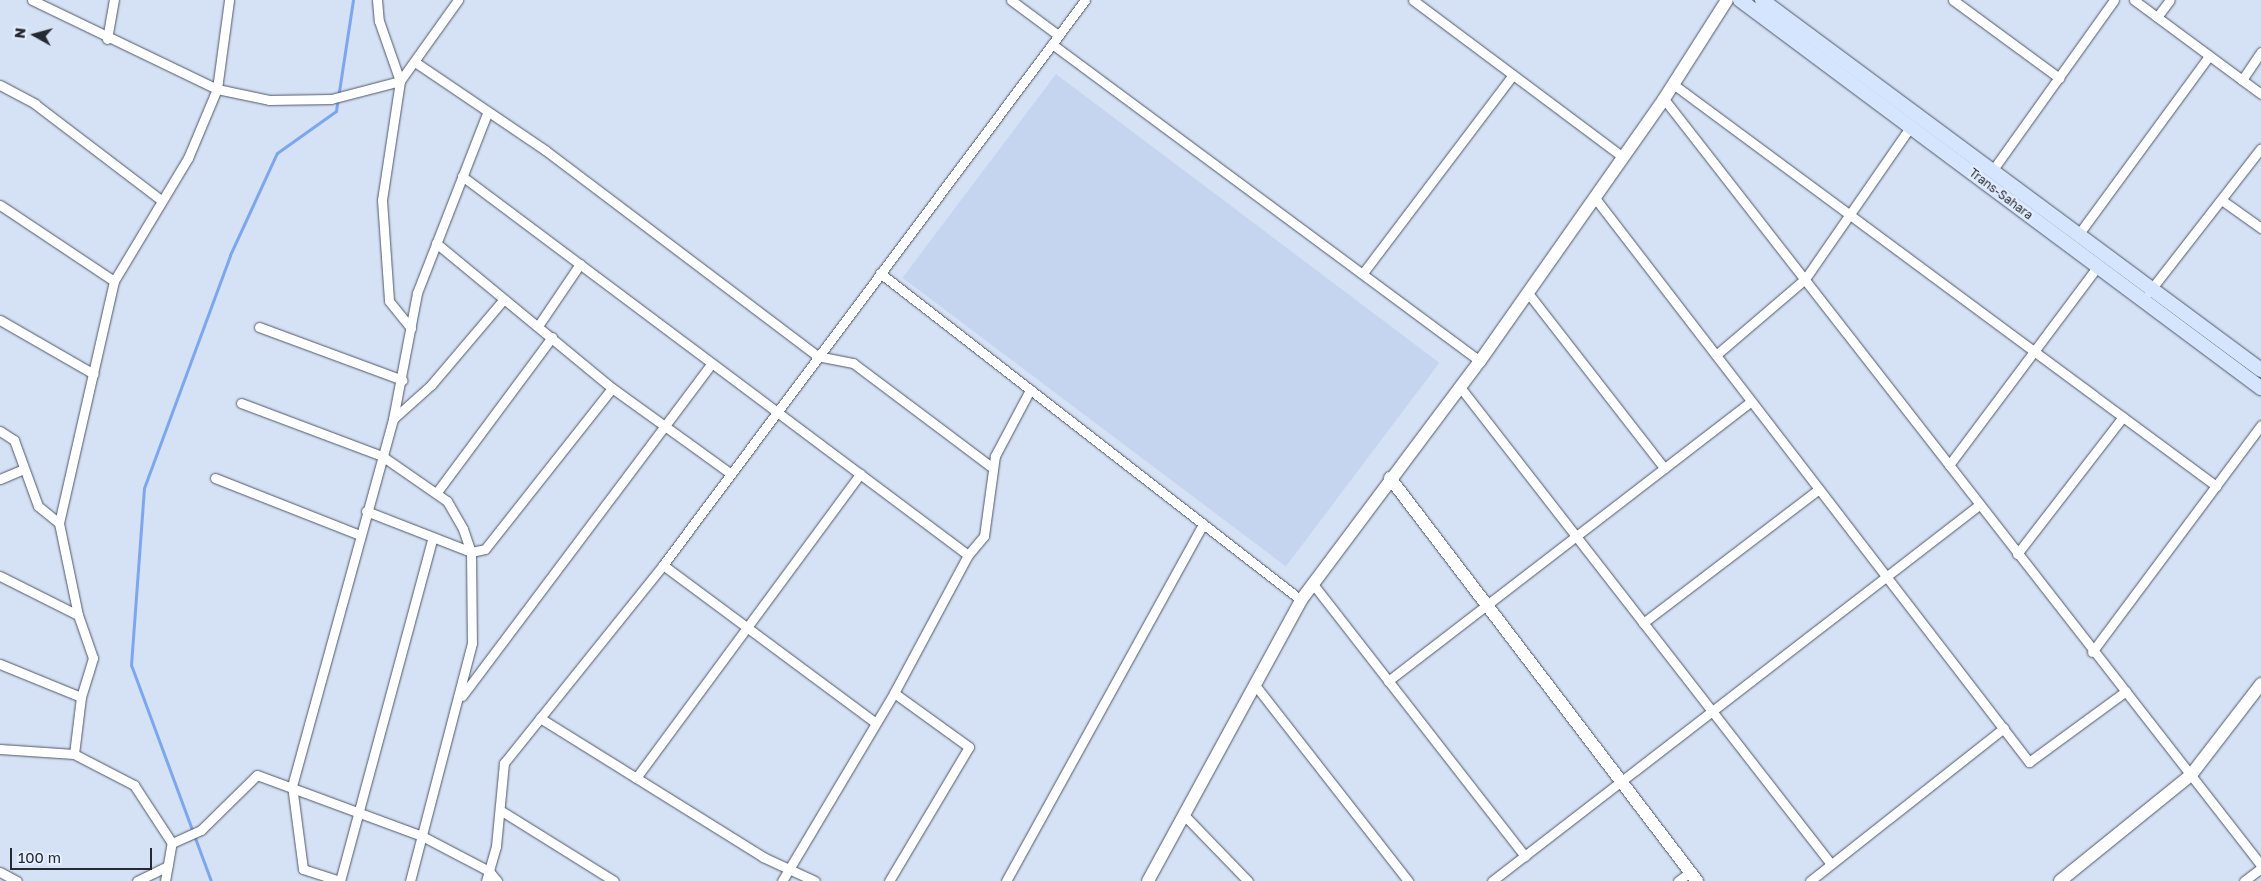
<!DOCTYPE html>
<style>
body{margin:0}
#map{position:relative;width:2261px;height:881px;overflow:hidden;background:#d5e1f5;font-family:"Golos Text",sans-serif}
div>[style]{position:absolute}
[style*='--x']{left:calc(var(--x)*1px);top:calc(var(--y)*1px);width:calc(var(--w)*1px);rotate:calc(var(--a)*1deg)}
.built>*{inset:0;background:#c6d5ef;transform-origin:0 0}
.stream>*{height:3px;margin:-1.5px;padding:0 1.5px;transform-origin:1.5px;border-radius:1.5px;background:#7ca6ee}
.roads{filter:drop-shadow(0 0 1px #4f5969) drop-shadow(0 0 1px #4f5969)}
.street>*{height:9px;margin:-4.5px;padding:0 4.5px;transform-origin:4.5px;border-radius:4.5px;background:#fff}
.secondary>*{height:12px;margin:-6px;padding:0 6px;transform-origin:6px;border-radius:6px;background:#fff}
.primary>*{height:14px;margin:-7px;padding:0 7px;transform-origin:7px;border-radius:7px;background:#d5e5fe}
span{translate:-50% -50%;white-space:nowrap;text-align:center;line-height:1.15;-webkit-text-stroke:4px #e4eefe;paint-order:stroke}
.street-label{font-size:12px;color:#252931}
.north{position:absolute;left:10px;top:10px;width:50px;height:50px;-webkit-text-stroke:4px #e4eefe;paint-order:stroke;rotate:277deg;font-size:14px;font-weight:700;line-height:20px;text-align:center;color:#252931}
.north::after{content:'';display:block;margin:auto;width:18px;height:22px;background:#252931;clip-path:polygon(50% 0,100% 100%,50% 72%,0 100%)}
.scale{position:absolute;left:10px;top:848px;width:142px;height:22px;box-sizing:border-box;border:2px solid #252931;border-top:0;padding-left:6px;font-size:15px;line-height:18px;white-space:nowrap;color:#252931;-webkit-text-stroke:4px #e4eefe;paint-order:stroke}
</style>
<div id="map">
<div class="built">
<i style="left:1056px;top:74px;width:480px;height:255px;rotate:37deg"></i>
</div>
<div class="stream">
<i style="--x:211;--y:881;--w:230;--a:-110.3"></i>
<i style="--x:131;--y:665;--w:177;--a:-85.8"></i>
<i style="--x:144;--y:488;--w:248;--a:-69.7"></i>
<i style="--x:230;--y:255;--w:112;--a:-65.3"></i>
<i style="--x:277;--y:153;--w:72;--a:-35.4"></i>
<i style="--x:336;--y:111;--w:112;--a:-81.3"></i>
</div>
<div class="roads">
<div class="street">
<i style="--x:32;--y:0;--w:205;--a:25.7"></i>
<i style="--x:217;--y:89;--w:53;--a:11.9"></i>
<i style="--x:269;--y:100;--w:62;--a:-0.9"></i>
<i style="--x:331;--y:99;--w:71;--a:-14.6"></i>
<i style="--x:400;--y:81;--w:100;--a:-54.4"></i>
<i style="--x:377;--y:0;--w:21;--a:85"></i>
<i style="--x:379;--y:21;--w:64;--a:70.7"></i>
<i style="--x:400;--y:81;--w:120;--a:98.6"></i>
<i style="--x:382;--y:200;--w:101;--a:86"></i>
<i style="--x:389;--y:301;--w:35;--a:51"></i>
<i style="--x:1011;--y:0;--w:59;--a:36.7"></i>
<i style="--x:1413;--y:0;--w:262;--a:36.8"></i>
<i style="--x:1953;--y:0;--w:132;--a:36.3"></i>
<i style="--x:2134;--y:0;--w:158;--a:36.5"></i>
<i style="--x:2157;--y:17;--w:21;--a:-53"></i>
<i style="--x:107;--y:39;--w:40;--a:-80"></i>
<i style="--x:1052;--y:44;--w:533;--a:36.53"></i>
<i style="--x:415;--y:62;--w:157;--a:34.1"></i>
<i style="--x:545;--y:150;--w:341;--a:37.1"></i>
<i style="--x:817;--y:356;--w:37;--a:11"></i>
<i style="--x:853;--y:363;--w:175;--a:36.9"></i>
<i style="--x:2242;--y:80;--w:34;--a:-56"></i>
<i style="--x:1673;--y:84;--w:676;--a:36.51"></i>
<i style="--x:0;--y:85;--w:40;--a:28"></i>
<i style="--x:35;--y:104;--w:158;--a:37.3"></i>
<i style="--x:1664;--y:99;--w:971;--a:52.07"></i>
<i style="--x:1992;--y:171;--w:210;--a:-54.5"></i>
<i style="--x:462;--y:176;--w:632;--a:36.83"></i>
<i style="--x:1595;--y:198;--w:712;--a:52.42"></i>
<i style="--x:2029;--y:762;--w:120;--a:-36.2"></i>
<i style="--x:2223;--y:201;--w:47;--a:35.4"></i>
<i style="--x:0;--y:205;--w:137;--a:33.7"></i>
<i style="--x:2078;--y:235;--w:222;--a:-53.8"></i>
<i style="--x:436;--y:243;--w:228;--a:39.5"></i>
<i style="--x:612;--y:388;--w:145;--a:35.8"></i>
<i style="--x:880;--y:273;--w:533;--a:37.84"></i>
<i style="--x:1363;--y:273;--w:248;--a:-52.9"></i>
<i style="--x:2149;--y:292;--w:182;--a:-52.1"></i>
<i style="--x:1528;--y:293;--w:222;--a:52.1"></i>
<i style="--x:0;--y:320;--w:108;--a:29.9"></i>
<i style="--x:538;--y:326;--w:75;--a:-55.9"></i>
<i style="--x:259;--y:327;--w:153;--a:20.3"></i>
<i style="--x:1716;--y:355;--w:117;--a:-40.5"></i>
<i style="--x:1805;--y:279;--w:186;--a:-55.3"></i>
<i style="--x:1460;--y:387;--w:604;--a:52.13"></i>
<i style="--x:241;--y:403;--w:151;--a:20.6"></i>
<i style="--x:382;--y:456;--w:79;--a:34.7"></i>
<i style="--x:447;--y:501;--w:32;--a:60"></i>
<i style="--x:463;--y:529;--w:24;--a:71"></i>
<i style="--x:471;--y:552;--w:91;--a:89.4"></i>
<i style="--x:472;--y:643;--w:246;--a:104.6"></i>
<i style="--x:393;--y:419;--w:51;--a:-41.8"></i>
<i style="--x:431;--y:385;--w:111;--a:-49.7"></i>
<i style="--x:0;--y:431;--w:17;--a:33"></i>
<i style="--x:14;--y:440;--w:70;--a:70"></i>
<i style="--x:38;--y:506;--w:27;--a:39"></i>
<i style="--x:1949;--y:465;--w:247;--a:-53.2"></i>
<i style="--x:215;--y:478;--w:156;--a:21.5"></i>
<i style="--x:0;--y:479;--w:26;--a:-23"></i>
<i style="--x:437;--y:492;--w:193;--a:-53.4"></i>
<i style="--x:366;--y:511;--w:113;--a:21.3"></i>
<i style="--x:471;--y:552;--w:14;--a:-12"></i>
<i style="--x:485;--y:549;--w:205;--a:-51.7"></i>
<i style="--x:2017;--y:554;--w:173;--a:-52.3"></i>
<i style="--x:663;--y:565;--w:265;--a:36.6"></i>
<i style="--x:0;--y:576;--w:87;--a:26.6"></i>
<i style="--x:1313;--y:584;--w:345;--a:52.1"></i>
<i style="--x:1643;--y:623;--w:221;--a:-37.3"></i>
<i style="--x:2092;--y:652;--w:283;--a:-53.3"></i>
<i style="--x:0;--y:664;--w:87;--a:22.2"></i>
<i style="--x:1388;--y:681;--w:458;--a:-37.6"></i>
<i style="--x:1255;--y:685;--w:249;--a:52"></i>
<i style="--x:462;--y:696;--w:415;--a:-53.1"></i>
<i style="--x:540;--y:718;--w:263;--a:31.9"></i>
<i style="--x:763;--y:857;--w:57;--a:24.8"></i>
<i style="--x:0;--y:749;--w:74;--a:3.9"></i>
<i style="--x:74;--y:754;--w:68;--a:27.3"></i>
<i style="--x:134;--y:785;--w:69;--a:56.8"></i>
<i style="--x:172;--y:843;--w:32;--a:-24"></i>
<i style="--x:201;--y:830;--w:78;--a:-44.5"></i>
<i style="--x:257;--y:775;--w:176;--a:20.3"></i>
<i style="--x:422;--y:836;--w:76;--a:27.6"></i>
<i style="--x:489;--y:871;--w:13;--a:51"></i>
<i style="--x:74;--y:754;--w:57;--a:-83"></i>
<i style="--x:81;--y:697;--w:41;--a:-72.9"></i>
<i style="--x:93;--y:658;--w:46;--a:-109.2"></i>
<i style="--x:78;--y:615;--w:94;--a:-101.7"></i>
<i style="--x:59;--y:523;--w:248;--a:-77.2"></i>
<i style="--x:114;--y:281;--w:144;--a:-59"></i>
<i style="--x:188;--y:158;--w:75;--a:-67.2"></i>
<i style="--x:217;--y:89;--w:90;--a:-82.3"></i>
<i style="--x:636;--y:778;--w:378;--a:-53.6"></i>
<i style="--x:500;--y:810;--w:134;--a:31.9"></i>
<i style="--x:1184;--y:815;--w:92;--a:45.9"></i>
<i style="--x:0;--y:872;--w:19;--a:28"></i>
<i style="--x:137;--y:881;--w:34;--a:-26"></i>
<i style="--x:165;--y:881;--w:39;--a:-80"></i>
<i style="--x:340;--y:881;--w:39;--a:-162"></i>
<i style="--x:303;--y:869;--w:84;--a:-97.5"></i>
<i style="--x:292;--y:786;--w:381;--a:-74.6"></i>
<i style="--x:393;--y:419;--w:128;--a:-79.2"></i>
<i style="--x:417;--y:293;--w:193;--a:-68.7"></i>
<i style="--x:340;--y:881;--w:356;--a:-74.9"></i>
<i style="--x:486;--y:881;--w:36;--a:-74"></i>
<i style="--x:496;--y:846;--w:83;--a:-84.5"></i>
<i style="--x:504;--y:763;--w:254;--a:-51.2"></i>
<i style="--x:663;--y:565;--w:705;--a:-53.24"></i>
<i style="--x:782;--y:881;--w:219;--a:-59.2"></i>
<i style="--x:894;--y:693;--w:157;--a:-61.8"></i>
<i style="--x:968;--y:555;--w:25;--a:-50"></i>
<i style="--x:984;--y:536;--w:81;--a:-82.2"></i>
<i style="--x:995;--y:456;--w:75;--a:-62.1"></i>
<i style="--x:889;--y:881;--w:156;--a:-59.2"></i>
<i style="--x:969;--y:747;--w:92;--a:-144.2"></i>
<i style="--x:1006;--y:881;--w:408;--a:-61.1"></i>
<i style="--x:1492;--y:881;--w:615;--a:-37.67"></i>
<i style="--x:1678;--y:881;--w:15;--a:-37"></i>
<i style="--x:1810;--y:881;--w:247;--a:-38.3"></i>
<i style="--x:2244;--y:881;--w:21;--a:-37"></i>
</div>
<div class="secondary">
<i style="--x:1390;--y:478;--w:507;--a:52.7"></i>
<i style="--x:1148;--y:881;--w:320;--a:-61.4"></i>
<i style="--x:1301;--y:600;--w:299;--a:-53.2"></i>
<i style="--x:1480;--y:361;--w:320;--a:-54.9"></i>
<i style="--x:1664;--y:99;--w:117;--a:-57.5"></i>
<i style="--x:2060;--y:881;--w:169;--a:-39"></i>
<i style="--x:2191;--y:775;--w:115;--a:-52.4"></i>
</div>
<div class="primary">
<i style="--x:1740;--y:0;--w:650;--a:36.68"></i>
<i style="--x:1762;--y:0;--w:621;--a:36.56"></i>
</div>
</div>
<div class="street-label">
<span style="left:2001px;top:194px;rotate:37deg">Trans-Sahara</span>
</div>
<div class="north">N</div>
<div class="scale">100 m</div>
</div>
